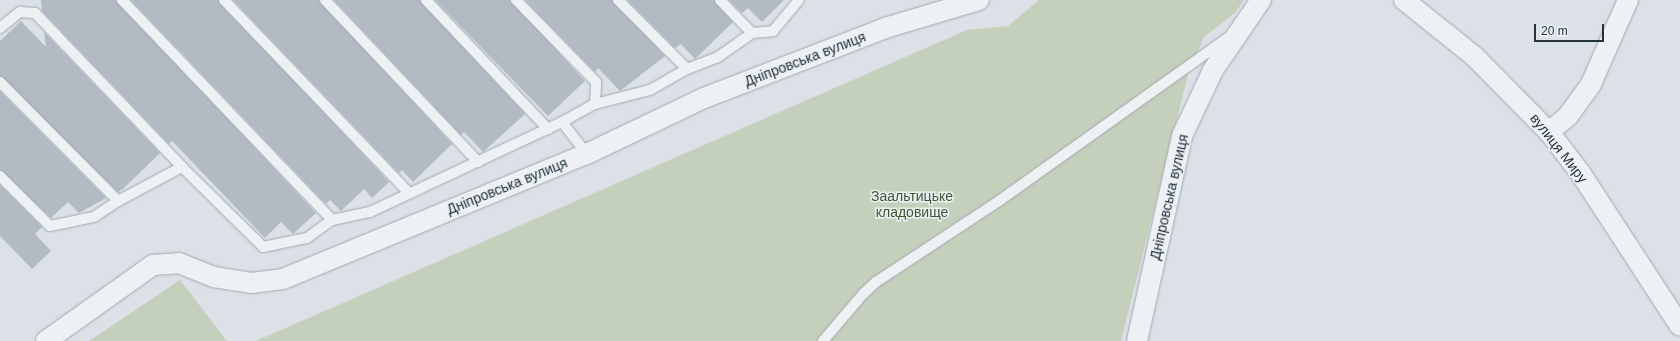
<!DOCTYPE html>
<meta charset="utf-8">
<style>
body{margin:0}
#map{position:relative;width:1680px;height:341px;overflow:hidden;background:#dbe1e6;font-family:Arial,sans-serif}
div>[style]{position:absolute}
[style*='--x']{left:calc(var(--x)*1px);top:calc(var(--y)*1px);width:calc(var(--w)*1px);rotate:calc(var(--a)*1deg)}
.green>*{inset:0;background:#c5d0bc}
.building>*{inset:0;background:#b2bbc3}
.roads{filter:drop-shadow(0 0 1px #a1a9b0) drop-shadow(0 0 1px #a1a9b0)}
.lane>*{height:10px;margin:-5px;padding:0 5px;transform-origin:5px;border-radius:5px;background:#eef1f4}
.street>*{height:20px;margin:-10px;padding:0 10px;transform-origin:10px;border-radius:10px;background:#eef1f4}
span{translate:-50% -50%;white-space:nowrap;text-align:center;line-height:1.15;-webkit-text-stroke:3px #eaf0f4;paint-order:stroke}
.street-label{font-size:14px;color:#25323c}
.park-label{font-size:14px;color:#405832}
.scale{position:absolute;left:1534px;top:24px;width:70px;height:18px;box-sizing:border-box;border:2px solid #25323c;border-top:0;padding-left:5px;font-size:12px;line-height:14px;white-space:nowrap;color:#25323c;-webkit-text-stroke:3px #eaf0f4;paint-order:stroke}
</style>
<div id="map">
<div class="green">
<i style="clip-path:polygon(1039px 0,1244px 0,1235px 13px,1204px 37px,1188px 75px,1121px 341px,256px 341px,967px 30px,1008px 26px)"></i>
<i style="clip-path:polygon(180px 280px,227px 341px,89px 341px)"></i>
</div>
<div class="building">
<i style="clip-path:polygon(41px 0,116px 0,316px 213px,293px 234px,281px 222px,265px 238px,172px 141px,169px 144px,42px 11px)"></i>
<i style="clip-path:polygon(131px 0,218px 0,389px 182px,372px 198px,364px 189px,341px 211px,330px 200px,326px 204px)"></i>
<i style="clip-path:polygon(233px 0,319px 0,452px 144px,413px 182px,402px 170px,399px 173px)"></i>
<i style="clip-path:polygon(334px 0,420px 0,525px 114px,483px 152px,464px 132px,461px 135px)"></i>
<i style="clip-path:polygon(435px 0,510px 0,585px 81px,548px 116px)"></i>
<i style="clip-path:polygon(525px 0,612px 0,665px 56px,620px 91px,598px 68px,595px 72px)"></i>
<i style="clip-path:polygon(627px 0,714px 0,733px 22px,695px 59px,681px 44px,675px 48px)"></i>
<i style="clip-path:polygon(729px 0,784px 0,762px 22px,748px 8px,742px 13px)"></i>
<i style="clip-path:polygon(21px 21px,46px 47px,44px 32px,160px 153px,123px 189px,118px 192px,0 76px,0 41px)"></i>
<i style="clip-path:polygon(0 91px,106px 198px,79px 213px,68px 202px,51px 218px,0 170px)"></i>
<i style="clip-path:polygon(0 185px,42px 227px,35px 234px,51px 251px,32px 269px,0 236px)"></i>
</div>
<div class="roads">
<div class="lane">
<i style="--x:122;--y:0;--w:304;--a:46.3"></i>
<i style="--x:224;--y:0;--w:266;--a:46.2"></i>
<i style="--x:325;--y:0;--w:223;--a:46.6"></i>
<i style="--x:426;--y:0;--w:178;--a:46.6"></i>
<i style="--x:618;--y:0;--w:98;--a:45"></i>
<i style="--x:720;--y:0;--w:46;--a:45.9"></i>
<i style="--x:0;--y:28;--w:26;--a:-39"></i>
<i style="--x:20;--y:12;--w:15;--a:4"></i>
<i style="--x:35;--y:13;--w:213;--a:46.3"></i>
<i style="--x:0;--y:82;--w:168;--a:45.2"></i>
<i style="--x:595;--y:104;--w:57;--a:-14.3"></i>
<i style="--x:650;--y:90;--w:43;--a:-29.6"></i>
<i style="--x:687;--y:69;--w:33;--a:-21"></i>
<i style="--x:718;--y:57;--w:42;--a:-35.2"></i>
<i style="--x:752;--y:33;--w:21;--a:-5"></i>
<i style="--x:773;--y:31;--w:40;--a:-50"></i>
<i style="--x:562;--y:122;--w:41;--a:52"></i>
<i style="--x:0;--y:176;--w:71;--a:45"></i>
<i style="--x:50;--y:226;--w:45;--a:-11.6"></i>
<i style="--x:94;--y:217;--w:29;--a:-34"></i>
<i style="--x:118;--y:201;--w:72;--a:-28"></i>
<i style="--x:182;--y:167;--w:114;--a:44.6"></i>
<i style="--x:263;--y:247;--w:45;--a:-11.6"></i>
<i style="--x:307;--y:238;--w:31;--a:-36"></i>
<i style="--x:332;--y:220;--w:39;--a:-12"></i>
<i style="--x:370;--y:212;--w:212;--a:-25.1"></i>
<i style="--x:562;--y:122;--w:38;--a:-29"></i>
<i style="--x:595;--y:104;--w:22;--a:-87"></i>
<i style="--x:596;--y:82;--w:115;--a:-134.3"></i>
<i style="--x:823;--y:341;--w:62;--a:-49.6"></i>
<i style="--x:863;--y:294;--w:18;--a:-43"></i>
<i style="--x:876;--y:282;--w:147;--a:-33.4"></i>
<i style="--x:999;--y:201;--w:282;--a:-35.5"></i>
</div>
<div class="street">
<i style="--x:1404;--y:0;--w:90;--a:38.7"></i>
<i style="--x:1474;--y:56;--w:107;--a:45.4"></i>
<i style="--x:1549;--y:132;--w:53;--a:52.7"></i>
<i style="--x:1581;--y:174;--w:181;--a:56.9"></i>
<i style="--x:1549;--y:132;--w:25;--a:-40"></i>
<i style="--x:1568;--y:116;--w:39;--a:-54"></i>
<i style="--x:1591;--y:84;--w:92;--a:-66.2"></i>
<i style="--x:46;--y:341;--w:131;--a:-35.4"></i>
<i style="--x:153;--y:265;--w:26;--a:-4"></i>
<i style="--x:179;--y:263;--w:38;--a:22"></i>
<i style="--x:214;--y:277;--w:37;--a:9"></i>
<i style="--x:251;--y:283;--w:32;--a:-7"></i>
<i style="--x:283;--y:279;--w:329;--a:-22.4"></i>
<i style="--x:587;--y:154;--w:130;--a:-25.6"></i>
<i style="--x:704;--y:98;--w:194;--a:-21.1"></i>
<i style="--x:885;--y:28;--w:98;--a:-16.6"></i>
<i style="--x:1137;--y:341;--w:210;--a:-77.6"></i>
<i style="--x:1182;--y:136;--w:73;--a:-64.8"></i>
<i style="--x:1213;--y:70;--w:85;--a:-55.6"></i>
</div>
</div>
<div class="street-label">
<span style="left:805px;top:59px;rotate:-21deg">Дніпровська вулиця</span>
<span style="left:1559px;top:148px;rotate:52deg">вулиця Миру</span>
<span style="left:507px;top:186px;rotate:-22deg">Дніпровська вулиця</span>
<span style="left:1169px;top:197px;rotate:-77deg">Дніпровська вулиця</span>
</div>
<div class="park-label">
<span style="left:912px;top:204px">Заальтицьке<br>кладовище</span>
</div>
<div class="scale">20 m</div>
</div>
